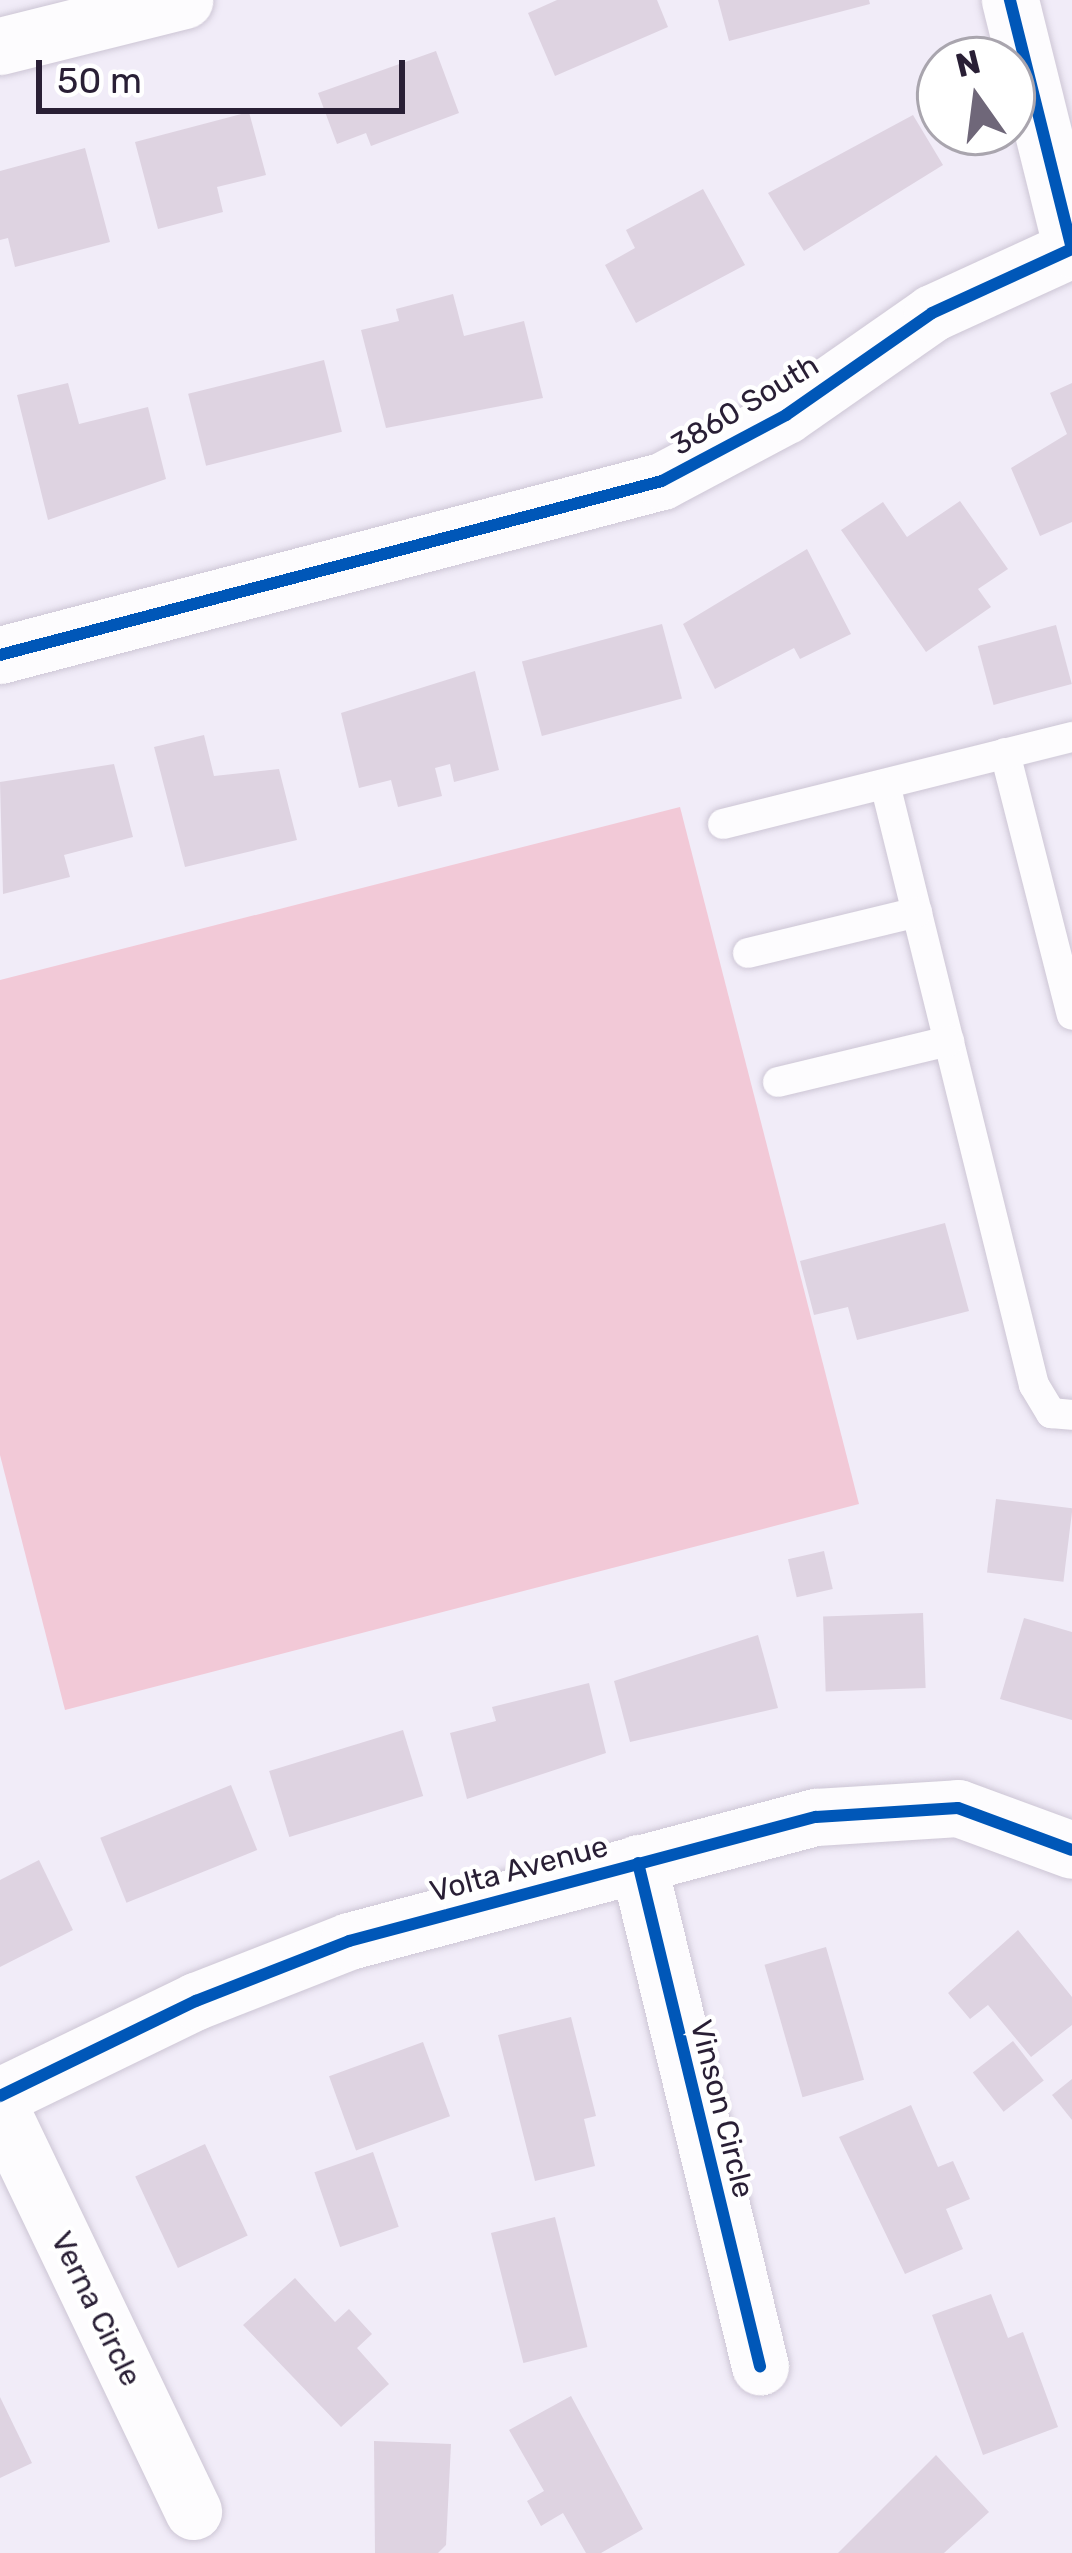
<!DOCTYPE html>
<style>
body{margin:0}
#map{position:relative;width:1072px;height:2553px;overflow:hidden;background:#f1ecf8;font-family:Rubik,sans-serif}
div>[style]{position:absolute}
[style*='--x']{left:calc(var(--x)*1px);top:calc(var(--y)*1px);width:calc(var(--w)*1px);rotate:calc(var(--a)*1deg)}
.green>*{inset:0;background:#f2c9d7}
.building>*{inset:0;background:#ded3e1;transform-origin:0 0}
.roads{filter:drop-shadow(0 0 3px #cdc6d5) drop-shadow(0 0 3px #cdc6d5)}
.lane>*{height:30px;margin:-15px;padding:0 15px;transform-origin:15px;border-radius:15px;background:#fdfcfe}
.street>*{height:57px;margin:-28.5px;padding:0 28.5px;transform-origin:28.5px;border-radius:28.5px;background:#fdfcfe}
.cycleway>*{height:12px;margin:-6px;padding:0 6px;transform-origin:6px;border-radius:6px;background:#0057b8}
span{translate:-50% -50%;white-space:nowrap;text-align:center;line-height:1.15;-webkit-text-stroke:9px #fff;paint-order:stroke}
.street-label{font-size:30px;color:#291f35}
.north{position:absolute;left:916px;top:36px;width:120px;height:120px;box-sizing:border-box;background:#fff;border:3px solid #a9a5ae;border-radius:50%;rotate:346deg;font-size:33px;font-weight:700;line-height:48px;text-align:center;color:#291f35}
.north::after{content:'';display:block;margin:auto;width:42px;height:54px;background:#6f6779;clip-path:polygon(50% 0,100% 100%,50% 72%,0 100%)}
.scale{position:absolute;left:36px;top:60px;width:369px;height:54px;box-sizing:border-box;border:6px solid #291f35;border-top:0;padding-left:15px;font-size:36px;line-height:42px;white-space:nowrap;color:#291f35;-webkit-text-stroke:9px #fff;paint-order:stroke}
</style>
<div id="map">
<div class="green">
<i style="clip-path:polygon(680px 807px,859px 1504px,65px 1710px,0 1455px,0 980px)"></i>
</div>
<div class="building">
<i style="clip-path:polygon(557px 0,657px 0,668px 27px,555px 76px,528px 13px)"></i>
<i style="clip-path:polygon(718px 0,869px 0,870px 4px,729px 41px)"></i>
<i style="clip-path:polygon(436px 51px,459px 113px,371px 146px,366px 133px,337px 144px,318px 93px)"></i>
<i style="clip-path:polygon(249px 112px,266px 175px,217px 187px,223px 212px,158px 229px,135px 142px)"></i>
<i style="clip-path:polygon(913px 115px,943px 165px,804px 251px,768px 193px)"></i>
<i style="clip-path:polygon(85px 148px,110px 242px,15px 267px,8px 238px,0 240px,0 171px)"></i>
<i style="clip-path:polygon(703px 189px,745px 265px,636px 323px,605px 265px,635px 248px,626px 230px)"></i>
<i style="clip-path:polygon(453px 294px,464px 336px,524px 321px,543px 398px,386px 428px,361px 330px,399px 321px,396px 309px)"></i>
<i style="left:324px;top:360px;width:74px;height:140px;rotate:76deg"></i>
<i style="clip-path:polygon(68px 383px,79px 424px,148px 407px,166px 479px,48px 520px,17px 395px)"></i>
<i style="clip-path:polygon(1072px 383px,1072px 522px,1040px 536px,1011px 468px,1067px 434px,1050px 393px)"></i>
<i style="clip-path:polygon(960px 501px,1008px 569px,978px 589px,991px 607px,926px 652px,841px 530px,883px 502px,907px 537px)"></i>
<i style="clip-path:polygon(807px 549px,851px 634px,800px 659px,794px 648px,715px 689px,683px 624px)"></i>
<i style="left:662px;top:624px;width:77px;height:145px;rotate:75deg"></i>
<i style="left:1056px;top:625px;width:61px;height:81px;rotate:75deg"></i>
<i style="clip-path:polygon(475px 671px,499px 770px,454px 782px,450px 764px,435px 768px,442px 796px,398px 807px,391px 780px,359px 788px,341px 713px)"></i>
<i style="clip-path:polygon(204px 735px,214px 776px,279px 769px,297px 840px,185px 867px,154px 747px)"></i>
<i style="clip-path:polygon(114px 764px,133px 837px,64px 855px,70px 877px,3px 894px,0 782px)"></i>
<i style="clip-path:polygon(945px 1223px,969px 1311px,857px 1340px,848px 1307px,814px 1315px,800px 1261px)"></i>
<i style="left:996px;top:1499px;width:77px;height:74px;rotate:7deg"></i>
<i style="left:824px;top:1551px;width:39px;height:37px;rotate:77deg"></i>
<i style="left:923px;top:1613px;width:75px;height:100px;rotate:88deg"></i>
<i style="clip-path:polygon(1024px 1618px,1072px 1632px,1072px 1720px,1000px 1699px)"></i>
<i style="clip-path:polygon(758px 1635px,778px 1708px,630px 1742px,614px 1681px)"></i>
<i style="clip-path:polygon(589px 1683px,606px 1753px,467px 1799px,450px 1733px,496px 1721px,492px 1707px)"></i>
<i style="left:403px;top:1730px;width:69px;height:140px;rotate:73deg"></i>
<i style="left:231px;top:1785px;width:70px;height:141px;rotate:68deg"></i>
<i style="clip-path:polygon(39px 1860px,73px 1930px,0 1967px,0 1880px)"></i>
<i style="clip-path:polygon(1018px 1930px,1072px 1997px,1072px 2025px,1031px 2057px,988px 2005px,970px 2019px,948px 1993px)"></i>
<i style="left:826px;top:1947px;width:138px;height:64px;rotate:74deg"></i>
<i style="clip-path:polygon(571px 2017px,596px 2116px,584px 2119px,595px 2166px,535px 2181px,498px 2035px)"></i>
<i style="left:1013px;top:2041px;width:50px;height:51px;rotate:52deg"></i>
<i style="left:423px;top:2042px;width:79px;height:100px;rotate:70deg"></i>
<i style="clip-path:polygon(1072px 2079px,1072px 2120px,1052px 2095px)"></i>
<i style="clip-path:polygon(911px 2105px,938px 2167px,953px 2161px,970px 2199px,946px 2209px,963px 2249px,905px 2274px,839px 2137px)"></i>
<i style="left:205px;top:2144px;width:101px;height:77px;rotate:65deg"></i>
<i style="left:373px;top:2152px;width:79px;height:62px;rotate:71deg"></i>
<i style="left:555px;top:2217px;width:134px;height:66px;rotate:76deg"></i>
<i style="clip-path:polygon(295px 2278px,335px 2322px,349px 2309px,372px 2334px,357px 2348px,389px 2384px,341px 2427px,243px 2325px)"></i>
<i style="clip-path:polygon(991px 2294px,1008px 2338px,1023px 2332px,1058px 2427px,983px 2455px,932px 2315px)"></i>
<i style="clip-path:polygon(571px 2396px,643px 2529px,601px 2553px,586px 2553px,563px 2513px,541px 2526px,527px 2501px,544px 2491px,509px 2430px)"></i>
<i style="clip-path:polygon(0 2397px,32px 2463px,0 2478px)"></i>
<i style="clip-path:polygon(374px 2441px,451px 2444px,446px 2545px,438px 2553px,375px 2553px)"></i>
<i style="clip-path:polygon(936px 2455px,989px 2512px,944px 2553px,838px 2553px)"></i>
</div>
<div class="roads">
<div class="lane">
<i style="--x:1005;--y:753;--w:270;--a:75.7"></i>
<i style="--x:885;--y:784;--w:619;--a:76.08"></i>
<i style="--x:1034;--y:1385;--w:33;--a:59"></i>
<i style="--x:1051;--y:1413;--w:21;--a:5"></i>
<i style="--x:723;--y:824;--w:360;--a:-14"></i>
<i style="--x:748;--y:953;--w:174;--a:-13.6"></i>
<i style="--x:778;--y:1082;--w:176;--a:-13.5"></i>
</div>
<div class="street">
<i style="--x:0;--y:46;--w:190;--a:-14"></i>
<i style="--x:0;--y:655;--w:684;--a:-14.73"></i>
<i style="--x:662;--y:481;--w:140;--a:-28"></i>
<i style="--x:786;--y:415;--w:178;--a:-34.9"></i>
<i style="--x:932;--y:313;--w:154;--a:-24.6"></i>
<i style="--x:1072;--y:249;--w:257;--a:-104"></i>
<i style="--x:638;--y:1863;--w:518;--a:76.37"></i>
<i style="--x:0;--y:2096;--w:218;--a:-25.9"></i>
<i style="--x:196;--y:2001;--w:164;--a:-21.4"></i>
<i style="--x:349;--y:1941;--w:483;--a:-14.9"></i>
<i style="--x:816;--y:1817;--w:142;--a:-3.6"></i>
<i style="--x:958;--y:1808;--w:121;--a:20.2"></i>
<i style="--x:0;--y:2108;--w:447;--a:64.4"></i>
</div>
</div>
<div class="cycleway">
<i style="--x:0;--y:655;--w:684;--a:-14.73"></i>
<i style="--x:662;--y:481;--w:140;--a:-28"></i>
<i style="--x:786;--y:415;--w:178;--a:-34.9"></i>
<i style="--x:932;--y:313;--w:154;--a:-24.6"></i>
<i style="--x:1072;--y:249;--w:257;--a:-104"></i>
<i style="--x:638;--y:1863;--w:518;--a:76.37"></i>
<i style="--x:0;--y:2096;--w:218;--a:-25.9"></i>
<i style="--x:196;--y:2001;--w:164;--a:-21.4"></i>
<i style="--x:349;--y:1941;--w:483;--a:-14.9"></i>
<i style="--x:816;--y:1817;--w:142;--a:-3.6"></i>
<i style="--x:958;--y:1808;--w:121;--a:20.2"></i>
</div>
<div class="street-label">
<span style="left:745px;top:405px;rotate:-31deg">3860 South</span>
<span style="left:519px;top:1869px;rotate:-15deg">Volta Avenue</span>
<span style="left:722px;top:2109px;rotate:76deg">Vinson Circle</span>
<span style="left:96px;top:2309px;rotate:64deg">Verna Circle</span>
</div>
<div class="north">N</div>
<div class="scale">50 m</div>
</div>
